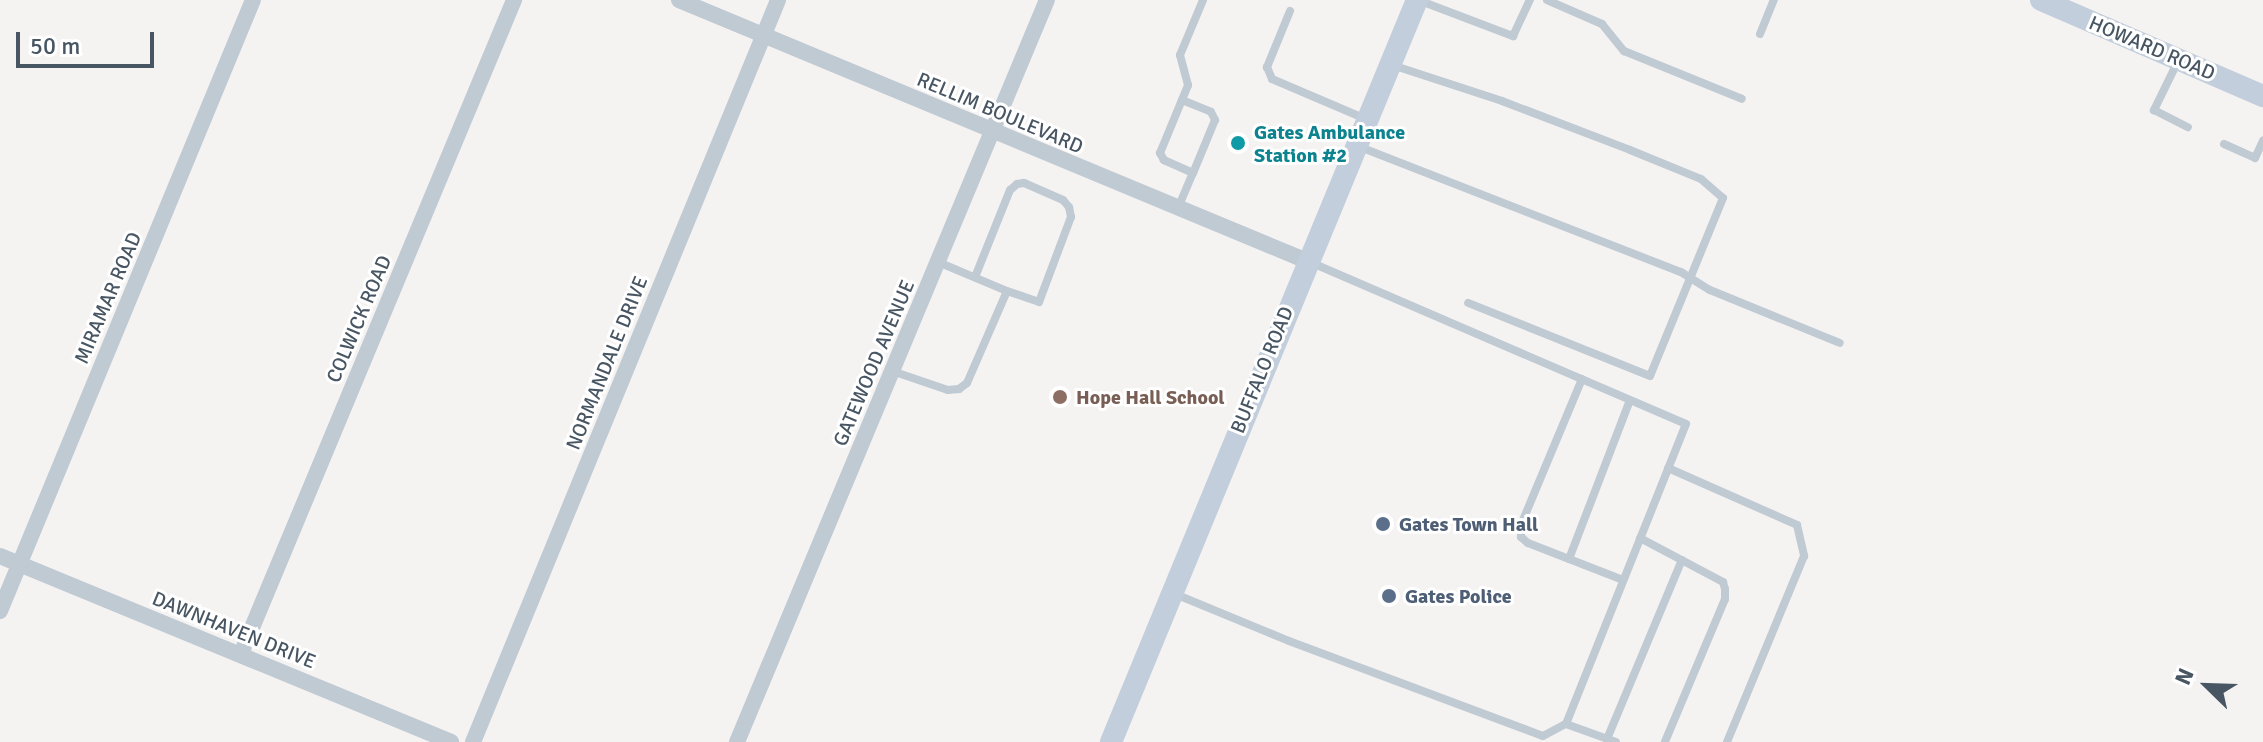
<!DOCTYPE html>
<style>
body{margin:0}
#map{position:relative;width:2263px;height:742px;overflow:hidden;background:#f5f2f2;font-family:Signika,sans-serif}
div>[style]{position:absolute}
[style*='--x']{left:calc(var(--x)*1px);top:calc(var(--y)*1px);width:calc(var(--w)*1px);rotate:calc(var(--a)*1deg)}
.service>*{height:8px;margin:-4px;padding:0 4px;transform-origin:4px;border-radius:4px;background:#bfcad3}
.minor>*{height:16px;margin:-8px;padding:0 8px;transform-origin:8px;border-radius:8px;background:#bfcad3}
.secondary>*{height:22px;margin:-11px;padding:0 11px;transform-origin:11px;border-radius:11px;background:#c2cedb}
.dots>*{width:22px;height:22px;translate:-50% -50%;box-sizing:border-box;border:4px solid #fff;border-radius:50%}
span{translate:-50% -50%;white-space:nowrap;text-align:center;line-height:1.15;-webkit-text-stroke:6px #fff;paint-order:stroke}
.street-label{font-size:20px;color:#485663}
.culture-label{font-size:20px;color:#0d838f;font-weight:700}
.left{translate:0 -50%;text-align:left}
.education-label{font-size:20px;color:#785e54;font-weight:700}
.service-label{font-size:20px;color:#4e5e75;font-weight:700}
.north{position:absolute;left:2167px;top:646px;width:80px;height:80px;-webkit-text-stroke:6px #fff;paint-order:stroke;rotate:293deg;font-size:22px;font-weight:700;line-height:32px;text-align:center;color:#485663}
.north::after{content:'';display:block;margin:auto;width:28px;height:36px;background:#485663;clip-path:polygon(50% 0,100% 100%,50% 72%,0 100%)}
.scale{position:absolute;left:16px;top:32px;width:138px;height:36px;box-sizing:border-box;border:4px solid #485663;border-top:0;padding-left:10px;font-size:24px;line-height:28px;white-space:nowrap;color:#485663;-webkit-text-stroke:6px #fff;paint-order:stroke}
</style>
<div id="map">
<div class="service">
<i style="--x:1418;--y:0;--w:102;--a:20.8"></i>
<i style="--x:1513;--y:36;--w:40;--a:-65"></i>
<i style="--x:1547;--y:0;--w:60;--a:23.6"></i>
<i style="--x:1602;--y:24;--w:35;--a:51"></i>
<i style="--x:1624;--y:51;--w:127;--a:22.1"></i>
<i style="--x:1290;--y:11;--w:61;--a:112.3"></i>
<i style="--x:1267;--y:67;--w:13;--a:67"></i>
<i style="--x:1272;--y:79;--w:102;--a:23.1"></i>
<i style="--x:1760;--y:34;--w:37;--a:-68"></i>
<i style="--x:2178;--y:61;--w:55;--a:116.1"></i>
<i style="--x:2154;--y:110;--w:38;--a:27"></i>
<i style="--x:1392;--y:65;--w:116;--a:18.1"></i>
<i style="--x:1502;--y:101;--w:137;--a:20.9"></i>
<i style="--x:1630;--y:150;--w:77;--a:22.2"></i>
<i style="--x:1701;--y:179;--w:29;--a:41"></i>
<i style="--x:1723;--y:198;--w:192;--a:112.3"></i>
<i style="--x:1650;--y:376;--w:196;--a:-158.1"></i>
<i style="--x:1182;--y:100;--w:31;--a:22"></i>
<i style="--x:1211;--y:112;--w:9;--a:63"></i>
<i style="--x:1215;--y:120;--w:57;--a:112.5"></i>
<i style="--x:1193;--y:173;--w:32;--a:-156"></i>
<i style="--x:1164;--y:160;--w:8;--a:-120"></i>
<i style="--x:1160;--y:153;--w:57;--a:-67.5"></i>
<i style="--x:1182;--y:100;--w:16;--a:-68"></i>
<i style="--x:1188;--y:85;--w:31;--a:-105"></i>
<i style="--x:1180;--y:55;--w:60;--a:-67.3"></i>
<i style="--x:2224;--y:144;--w:34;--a:24"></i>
<i style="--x:2255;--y:158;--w:19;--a:-65"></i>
<i style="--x:1360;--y:147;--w:344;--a:21.3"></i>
<i style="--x:1681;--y:272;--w:34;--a:32"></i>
<i style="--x:1710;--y:290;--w:140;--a:22.2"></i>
<i style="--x:1178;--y:208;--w:38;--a:-67"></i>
<i style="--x:938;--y:262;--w:75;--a:22.8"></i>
<i style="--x:1007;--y:291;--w:34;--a:19"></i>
<i style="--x:1039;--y:302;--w:91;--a:-69.4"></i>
<i style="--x:1071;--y:217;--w:10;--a:-101"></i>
<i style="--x:1069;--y:207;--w:9;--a:-131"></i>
<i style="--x:1063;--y:200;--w:43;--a:-156.4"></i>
<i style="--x:1024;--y:183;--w:7;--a:172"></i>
<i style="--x:1017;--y:184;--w:9;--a:139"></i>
<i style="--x:1010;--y:190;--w:94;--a:111.9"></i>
<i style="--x:892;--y:371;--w:59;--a:18.7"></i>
<i style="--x:948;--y:390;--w:11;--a:-5"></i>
<i style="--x:959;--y:389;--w:10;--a:-37"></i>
<i style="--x:967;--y:383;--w:100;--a:-66.5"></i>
<i style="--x:1582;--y:379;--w:158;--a:112.7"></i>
<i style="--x:1521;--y:525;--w:12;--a:90"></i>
<i style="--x:1521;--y:537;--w:9;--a:41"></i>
<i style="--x:1528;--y:543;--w:102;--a:21.3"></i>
<i style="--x:1668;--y:468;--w:141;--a:23.8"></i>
<i style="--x:1797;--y:525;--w:32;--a:77"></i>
<i style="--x:1804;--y:556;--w:201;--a:112.5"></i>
<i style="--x:1640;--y:538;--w:94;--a:27.9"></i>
<i style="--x:1723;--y:582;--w:7;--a:74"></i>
<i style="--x:1725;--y:589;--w:10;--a:90"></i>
<i style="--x:1725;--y:599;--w:155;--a:112.8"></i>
<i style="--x:1569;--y:559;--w:170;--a:-69"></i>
<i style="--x:1175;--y:594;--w:123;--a:22.4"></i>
<i style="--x:1289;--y:641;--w:271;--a:20.5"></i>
<i style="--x:1543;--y:736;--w:26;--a:-28"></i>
<i style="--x:1566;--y:724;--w:323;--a:-68.2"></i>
<i style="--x:1686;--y:424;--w:407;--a:-156.7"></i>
<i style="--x:1566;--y:724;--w:53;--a:19.8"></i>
<i style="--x:1607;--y:739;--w:194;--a:-67.3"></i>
</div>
<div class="minor">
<i style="--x:679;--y:0;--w:680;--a:22.57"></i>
<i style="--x:0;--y:556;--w:488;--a:22.4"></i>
<i style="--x:0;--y:611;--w:661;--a:-67.51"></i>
<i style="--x:241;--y:654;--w:709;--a:-67.34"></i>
<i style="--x:473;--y:742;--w:802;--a:-67.65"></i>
<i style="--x:737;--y:742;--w:804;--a:-67.33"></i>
</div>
<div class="secondary">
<i style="--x:2041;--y:0;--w:242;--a:23.4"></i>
<i style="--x:1111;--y:742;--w:803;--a:-67.59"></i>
</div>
<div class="dots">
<i style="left:1238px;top:143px;background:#0f9aa8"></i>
<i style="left:1060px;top:397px;background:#8d6e63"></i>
<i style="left:1383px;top:524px;background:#5c6f8a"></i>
<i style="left:1389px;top:596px;background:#5c6f8a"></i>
</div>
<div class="street-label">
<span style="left:2152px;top:48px;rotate:23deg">HOWARD ROAD</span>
<span style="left:1000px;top:113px;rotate:23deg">RELLIM BOULEVARD</span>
<span style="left:108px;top:298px;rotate:-67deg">MIRAMAR ROAD</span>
<span style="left:359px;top:319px;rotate:-67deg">COLWICK ROAD</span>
<span style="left:607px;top:363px;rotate:-68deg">NORMANDALE DRIVE</span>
<span style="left:874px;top:363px;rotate:-67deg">GATEWOOD AVENUE</span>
<span style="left:1262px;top:370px;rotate:-68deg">BUFFALO ROAD</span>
<span style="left:234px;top:630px;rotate:22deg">DAWNHAVEN DRIVE</span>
</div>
<div class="culture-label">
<span class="left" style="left:1254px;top:144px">Gates Ambulance<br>Station #2</span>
</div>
<div class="education-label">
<span class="left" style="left:1076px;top:397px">Hope Hall School</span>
</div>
<div class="service-label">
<span class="left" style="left:1399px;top:524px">Gates Town Hall</span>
<span class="left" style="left:1405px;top:596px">Gates Police</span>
</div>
<div class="north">N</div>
<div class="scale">50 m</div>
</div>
